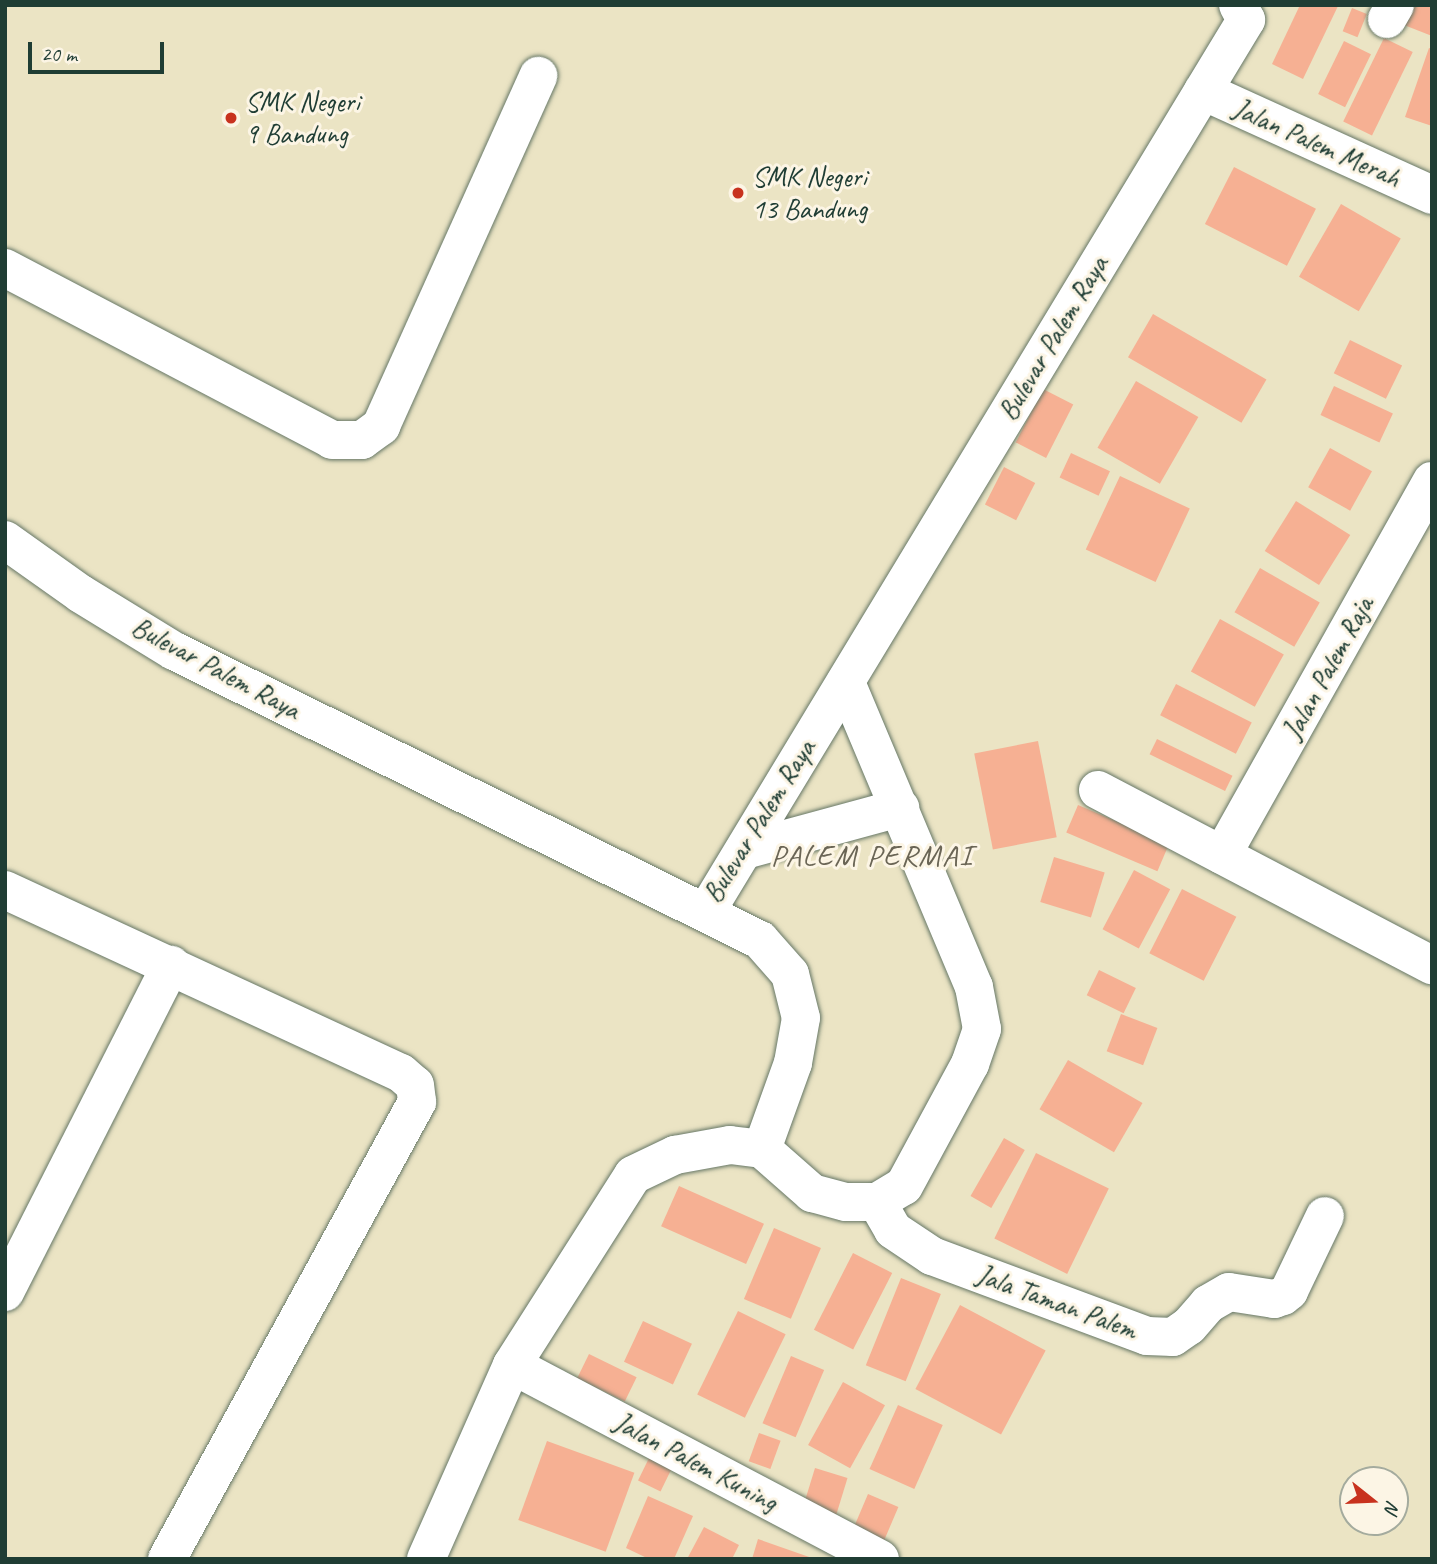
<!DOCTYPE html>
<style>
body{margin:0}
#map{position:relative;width:1437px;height:1564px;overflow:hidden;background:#ebe4c4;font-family:Caveat,sans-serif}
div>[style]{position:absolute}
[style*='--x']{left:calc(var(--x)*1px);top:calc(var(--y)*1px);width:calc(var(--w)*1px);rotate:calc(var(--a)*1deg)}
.building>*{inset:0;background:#f6b093;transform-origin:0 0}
.roads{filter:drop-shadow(0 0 2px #676) drop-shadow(0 0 2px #676)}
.minor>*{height:38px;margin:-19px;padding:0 19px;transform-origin:19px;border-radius:19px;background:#fff}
.dots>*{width:19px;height:19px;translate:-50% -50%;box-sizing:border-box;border:4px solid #fcf5e5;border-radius:50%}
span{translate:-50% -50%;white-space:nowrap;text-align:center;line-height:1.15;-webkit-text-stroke:6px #fcf5e5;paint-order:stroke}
.poi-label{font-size:28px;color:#1f3d34}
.left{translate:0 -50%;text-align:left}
.street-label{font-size:28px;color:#1f3d34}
.neighbourhood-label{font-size:30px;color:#6a6555;letter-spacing:2px}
.frame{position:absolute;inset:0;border:7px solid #1f3d34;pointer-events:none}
.north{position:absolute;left:1339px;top:1466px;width:70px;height:70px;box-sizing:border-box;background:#fcf5e5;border:2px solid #a4ab9e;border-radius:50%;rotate:108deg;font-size:19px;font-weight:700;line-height:28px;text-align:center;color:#1f3d34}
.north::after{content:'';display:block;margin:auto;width:24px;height:32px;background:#c8321e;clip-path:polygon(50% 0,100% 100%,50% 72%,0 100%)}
.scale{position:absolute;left:28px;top:42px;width:136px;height:32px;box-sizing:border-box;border:4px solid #1f3d34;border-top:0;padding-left:9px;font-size:21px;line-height:24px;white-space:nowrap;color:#1f3d34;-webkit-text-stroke:5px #fcf5e5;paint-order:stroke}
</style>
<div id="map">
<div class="building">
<i style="clip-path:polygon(1300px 5px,1338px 6px,1303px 79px,1272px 64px)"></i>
<i style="clip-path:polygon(1411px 5px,1432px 5px,1432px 36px,1404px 25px)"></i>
<i style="left:1352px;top:8px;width:16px;height:25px;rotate:22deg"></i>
<i style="left:1384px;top:38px;width:32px;height:93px;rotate:26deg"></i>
<i style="left:1344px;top:41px;width:30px;height:59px;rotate:26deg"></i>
<i style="clip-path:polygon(1429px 48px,1432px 49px,1432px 126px,1405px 117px)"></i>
<i style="left:1234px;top:167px;width:92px;height:64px;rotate:27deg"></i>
<i style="left:1341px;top:204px;width:69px;height:84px;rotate:30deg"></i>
<i style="left:1153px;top:314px;width:131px;height:50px;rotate:30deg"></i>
<i style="left:1350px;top:340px;width:58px;height:37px;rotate:26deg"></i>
<i style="left:1136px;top:381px;width:72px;height:77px;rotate:30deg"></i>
<i style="left:1334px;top:386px;width:65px;height:32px;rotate:25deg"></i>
<i style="left:1043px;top:389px;width:34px;height:60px;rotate:27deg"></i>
<i style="left:1330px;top:448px;width:48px;height:45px;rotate:29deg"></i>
<i style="left:1071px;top:453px;width:43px;height:27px;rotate:25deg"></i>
<i style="left:1004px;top:467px;width:35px;height:42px;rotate:27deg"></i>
<i style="left:1120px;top:476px;width:77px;height:81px;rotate:25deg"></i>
<i style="left:1296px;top:501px;width:64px;height:59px;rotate:32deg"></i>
<i style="left:1260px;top:568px;width:69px;height:51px;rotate:30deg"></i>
<i style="left:1220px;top:619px;width:73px;height:60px;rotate:29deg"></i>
<i style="left:1176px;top:684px;width:85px;height:35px;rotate:27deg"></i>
<i style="left:1157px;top:739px;width:84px;height:17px;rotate:26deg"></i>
<i style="left:1038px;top:741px;width:98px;height:65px;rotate:79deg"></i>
<i style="left:1078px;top:805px;width:99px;height:30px;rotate:23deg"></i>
<i style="left:1054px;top:857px;width:53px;height:47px;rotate:17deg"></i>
<i style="left:1134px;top:870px;width:41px;height:67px;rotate:28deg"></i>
<i style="left:1182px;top:889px;width:61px;height:72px;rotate:27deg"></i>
<i style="left:1099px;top:970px;width:41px;height:28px;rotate:26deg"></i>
<i style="left:1121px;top:1014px;width:39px;height:40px;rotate:21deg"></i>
<i style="left:1068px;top:1060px;width:86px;height:57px;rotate:30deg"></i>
<i style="left:1004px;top:1138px;width:24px;height:67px;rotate:30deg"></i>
<i style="left:1036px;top:1153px;width:81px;height:95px;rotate:26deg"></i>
<i style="left:679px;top:1186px;width:93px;height:44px;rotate:24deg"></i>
<i style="left:774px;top:1228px;width:51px;height:77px;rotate:23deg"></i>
<i style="left:853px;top:1253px;width:44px;height:86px;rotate:27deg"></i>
<i style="left:901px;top:1278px;width:43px;height:94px;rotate:22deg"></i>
<i style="left:960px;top:1305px;width:97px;height:95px;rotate:28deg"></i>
<i style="left:738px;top:1311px;width:53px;height:93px;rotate:26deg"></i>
<i style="left:643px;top:1321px;width:54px;height:45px;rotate:25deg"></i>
<i style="left:589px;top:1354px;width:53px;height:27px;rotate:26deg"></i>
<i style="left:791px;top:1356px;width:36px;height:73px;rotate:23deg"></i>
<i style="left:843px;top:1382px;width:48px;height:72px;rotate:29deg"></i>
<i style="left:898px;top:1405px;width:49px;height:70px;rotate:24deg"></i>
<i style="left:759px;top:1433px;width:23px;height:30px;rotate:20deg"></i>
<i style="left:547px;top:1441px;width:93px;height:84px;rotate:20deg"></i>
<i style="left:649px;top:1458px;width:25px;height:25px;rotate:26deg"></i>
<i style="left:815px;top:1468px;width:34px;height:38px;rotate:17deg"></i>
<i style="left:868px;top:1494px;width:33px;height:49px;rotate:23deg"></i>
<i style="clip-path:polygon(648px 1496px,693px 1516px,674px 1559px,649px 1559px,626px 1548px)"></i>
<i style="clip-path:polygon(704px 1527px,739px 1545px,732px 1559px,687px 1559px)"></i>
<i style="clip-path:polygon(758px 1539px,812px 1558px,812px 1559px,752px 1559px)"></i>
</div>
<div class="roads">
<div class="minor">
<i style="--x:1387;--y:19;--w:16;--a:-60"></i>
<i style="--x:1203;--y:91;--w:252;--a:24.4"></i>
<i style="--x:5;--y:268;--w:369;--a:27.7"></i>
<i style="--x:332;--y:440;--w:30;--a:0"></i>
<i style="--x:362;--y:440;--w:24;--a:-36"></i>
<i style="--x:381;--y:426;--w:384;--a:-65.8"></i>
<i style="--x:5;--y:540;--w:93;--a:35.4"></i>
<i style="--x:81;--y:594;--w:109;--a:31.5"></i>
<i style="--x:174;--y:651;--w:653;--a:26.25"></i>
<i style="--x:760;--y:940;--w:45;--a:48.6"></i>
<i style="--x:790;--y:974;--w:45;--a:76"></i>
<i style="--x:801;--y:1018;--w:46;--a:100.1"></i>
<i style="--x:793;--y:1063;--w:91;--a:109.8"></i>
<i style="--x:1098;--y:790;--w:377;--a:27.7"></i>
<i style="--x:745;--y:850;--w:161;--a:-15.2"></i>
<i style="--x:1222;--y:855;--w:429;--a:-60.7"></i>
<i style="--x:5;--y:890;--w:436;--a:24.8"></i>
<i style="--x:401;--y:1073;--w:18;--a:41"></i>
<i style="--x:415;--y:1085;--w:17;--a:83"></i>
<i style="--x:417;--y:1102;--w:521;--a:118.68"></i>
<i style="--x:706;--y:912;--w:1043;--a:-58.81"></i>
<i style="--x:1246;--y:20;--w:17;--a:-118"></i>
<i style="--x:762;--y:1149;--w:67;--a:41.3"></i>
<i style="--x:812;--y:1193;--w:35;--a:15"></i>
<i style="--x:846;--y:1202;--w:31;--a:0"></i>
<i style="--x:877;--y:1202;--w:31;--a:-31"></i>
<i style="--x:904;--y:1186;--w:139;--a:-61.6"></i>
<i style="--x:970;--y:1064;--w:37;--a:-71"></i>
<i style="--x:982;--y:1029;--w:43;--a:-100.8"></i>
<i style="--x:974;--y:987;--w:331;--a:-112.8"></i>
<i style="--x:877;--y:1202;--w:32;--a:60"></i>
<i style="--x:893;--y:1230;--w:47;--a:33.7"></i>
<i style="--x:932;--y:1256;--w:229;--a:20.4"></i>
<i style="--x:1147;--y:1336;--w:26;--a:2"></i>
<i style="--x:1173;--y:1337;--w:19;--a:-35"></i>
<i style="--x:1189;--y:1326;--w:29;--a:-49"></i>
<i style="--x:1208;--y:1304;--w:24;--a:-30"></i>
<i style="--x:1229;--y:1292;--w:46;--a:8.8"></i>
<i style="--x:1274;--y:1299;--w:9;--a:-18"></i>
<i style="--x:1283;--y:1296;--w:8;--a:-40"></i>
<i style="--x:1289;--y:1291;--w:83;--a:-64.4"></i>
<i style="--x:5;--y:1292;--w:367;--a:-63.1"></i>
<i style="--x:512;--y:1365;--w:416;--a:27.8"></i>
<i style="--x:426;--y:1559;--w:212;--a:-66.1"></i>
<i style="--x:512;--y:1365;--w:225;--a:-57.5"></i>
<i style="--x:633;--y:1175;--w:47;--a:-25.5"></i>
<i style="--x:675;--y:1155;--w:56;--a:-10.3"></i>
<i style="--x:730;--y:1145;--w:32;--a:7"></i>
</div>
</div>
<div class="dots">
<i style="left:231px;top:118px;background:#c8321e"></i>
<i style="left:738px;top:193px;background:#c8321e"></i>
</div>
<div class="poi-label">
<span class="left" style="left:245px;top:118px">SMK Negeri<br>9 Bandung</span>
<span class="left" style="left:752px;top:193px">SMK Negeri<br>13 Bandung</span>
</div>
<div class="street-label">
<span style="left:1317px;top:143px;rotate:24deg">Jalan Palem Merah</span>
<span style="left:1053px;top:338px;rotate:-59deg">Bulevar Palem Raya</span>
<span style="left:216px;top:668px;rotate:28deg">Bulevar Palem Raya</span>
<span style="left:1328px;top:668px;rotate:-61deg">Jalan Palem Raja</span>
<span style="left:759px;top:821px;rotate:-58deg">Bulevar Palem Raya</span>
<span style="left:1057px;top:1302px;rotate:20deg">Jala Taman Palem</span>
<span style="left:696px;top:1462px;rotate:28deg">Jalan Palem Kuning</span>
</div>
<div class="neighbourhood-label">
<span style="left:872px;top:855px">PALEM PERMAI</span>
</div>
<div class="frame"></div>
<div class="north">N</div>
<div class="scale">20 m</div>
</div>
